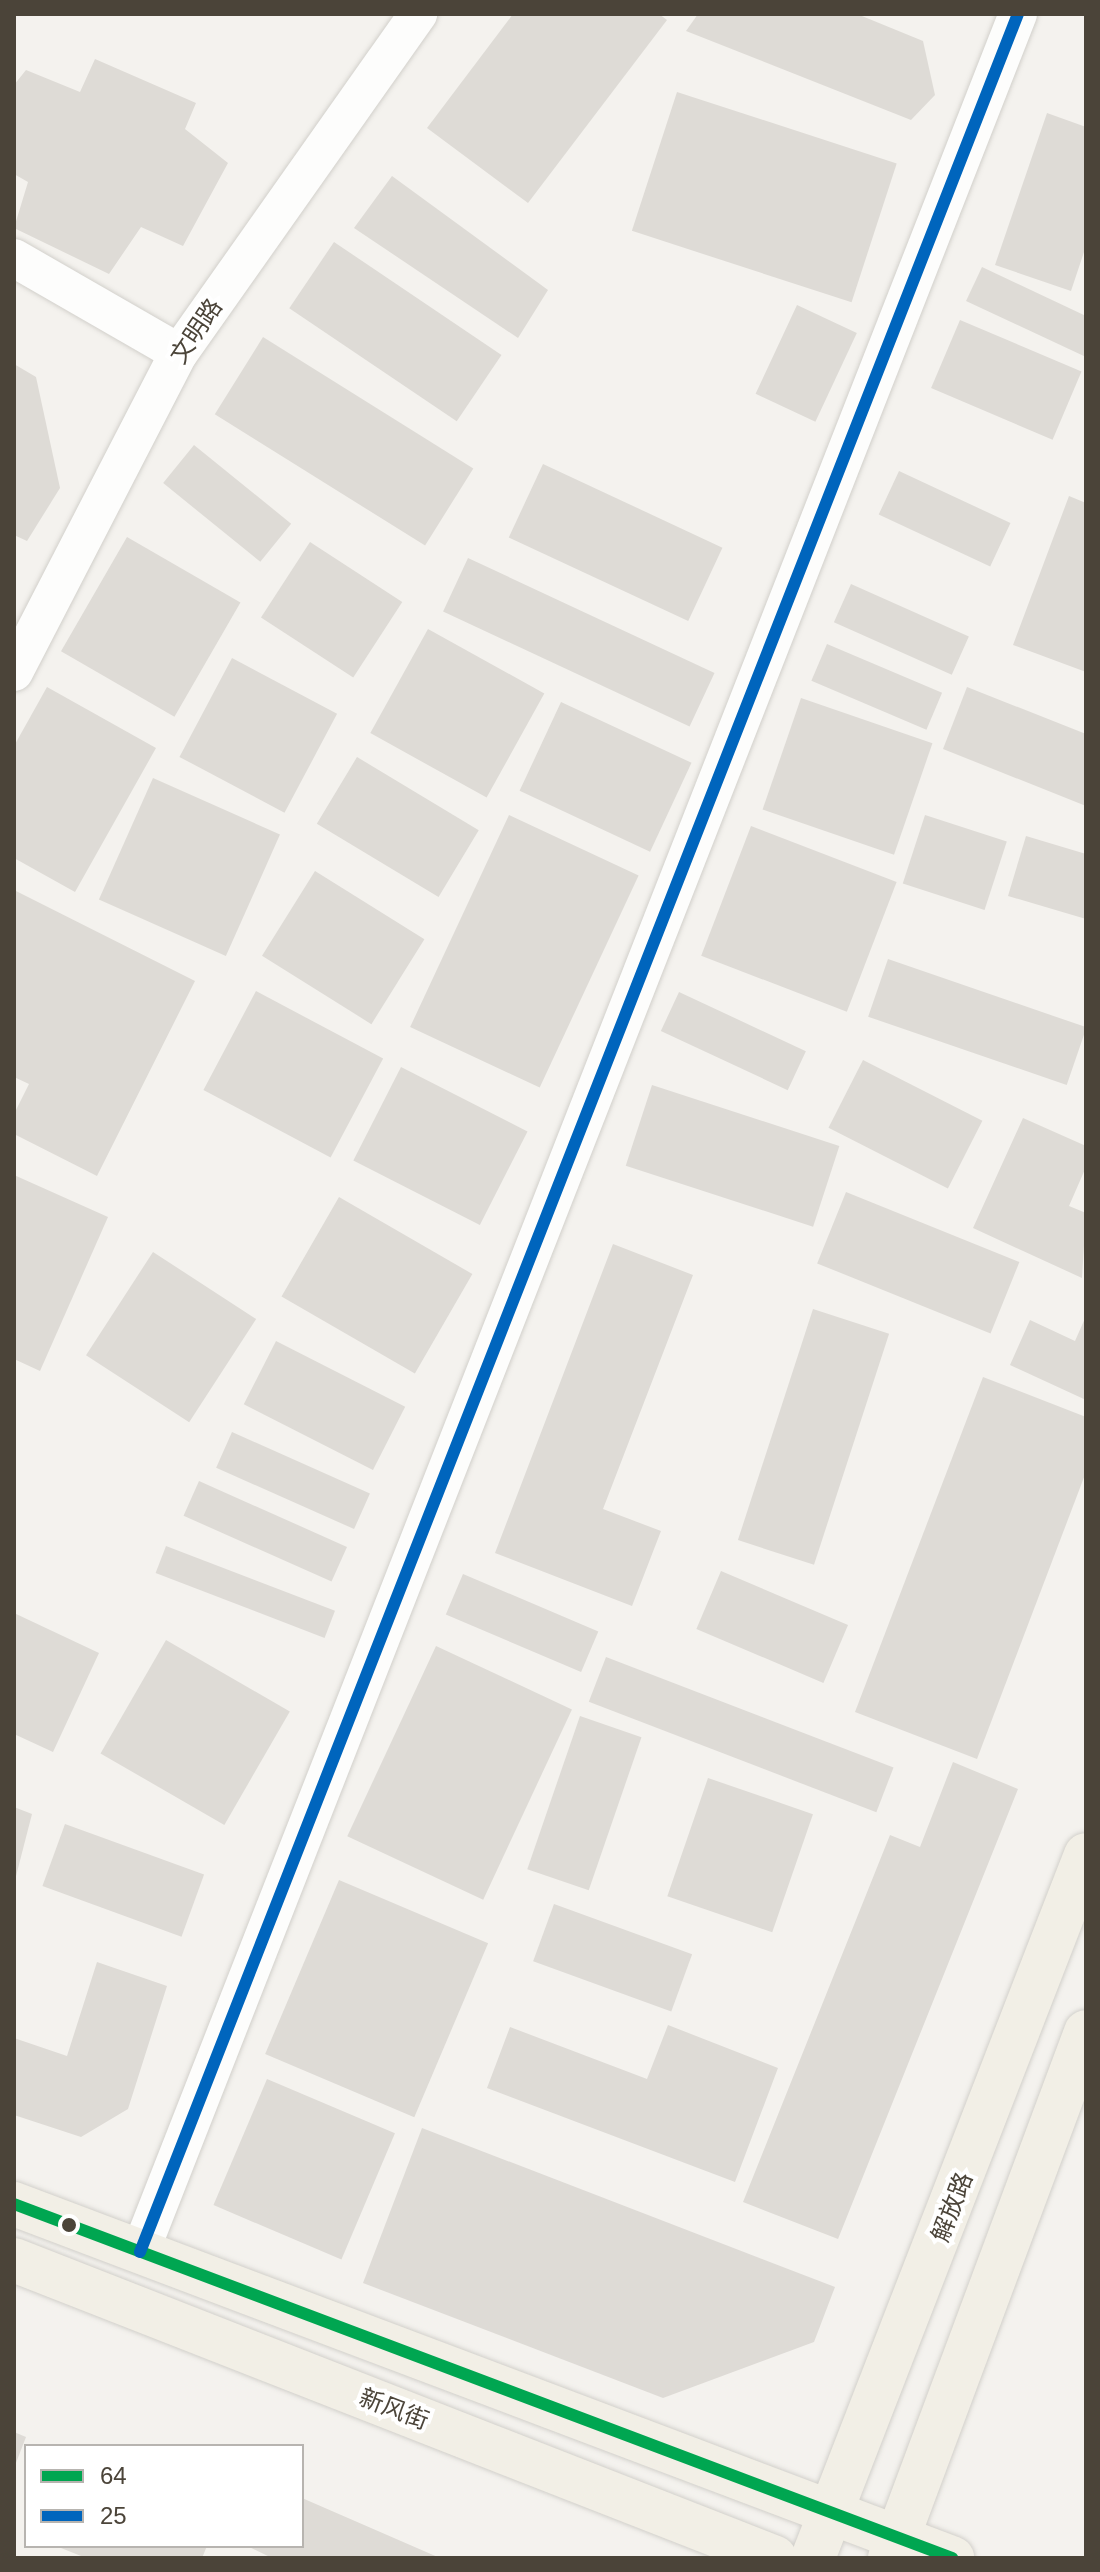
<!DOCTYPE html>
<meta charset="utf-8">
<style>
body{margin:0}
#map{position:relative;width:1100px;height:2572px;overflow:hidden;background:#f4f2ee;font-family:Arial,"Noto Sans SC",sans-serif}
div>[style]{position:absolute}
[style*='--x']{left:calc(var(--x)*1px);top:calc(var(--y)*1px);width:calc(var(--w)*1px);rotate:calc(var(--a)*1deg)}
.building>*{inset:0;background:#dedbd6;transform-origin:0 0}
.roads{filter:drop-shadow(0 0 2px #d2d0cb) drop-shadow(0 0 2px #d2d0cb)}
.minor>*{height:38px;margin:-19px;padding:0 19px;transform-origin:19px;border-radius:19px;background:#fdfdfc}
.major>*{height:44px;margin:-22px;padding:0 22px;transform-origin:22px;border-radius:22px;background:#f2efe6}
.bus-1>*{height:12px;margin:-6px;padding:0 6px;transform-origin:6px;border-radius:6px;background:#00a651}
.bus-2>*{height:12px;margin:-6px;padding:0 6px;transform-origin:6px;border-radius:6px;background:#0065bd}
.dots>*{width:22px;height:22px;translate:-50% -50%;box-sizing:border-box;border:4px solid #fff;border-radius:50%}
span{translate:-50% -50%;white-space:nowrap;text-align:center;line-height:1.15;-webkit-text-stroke:8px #fff;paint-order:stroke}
.street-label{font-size:24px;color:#4b4439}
.frame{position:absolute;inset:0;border:16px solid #4b4439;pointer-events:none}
.legend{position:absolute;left:24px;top:2444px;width:280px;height:104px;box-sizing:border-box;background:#fff;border:2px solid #b7b4b0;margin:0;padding:10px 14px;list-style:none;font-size:24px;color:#4b4439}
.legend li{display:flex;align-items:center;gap:16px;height:40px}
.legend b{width:40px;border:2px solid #b7b4b0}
</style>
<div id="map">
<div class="building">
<i style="clip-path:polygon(513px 14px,659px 14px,667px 20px,528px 203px,427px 128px)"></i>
<i style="clip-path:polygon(698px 14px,857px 14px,923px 41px,935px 95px,911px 120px,686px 31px)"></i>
<i style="clip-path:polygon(95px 59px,196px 103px,185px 129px,228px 163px,183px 246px,141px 227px,109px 274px,14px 228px,28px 182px,14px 174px,14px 85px,26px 70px,80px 92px)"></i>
<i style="left:677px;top:92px;width:231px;height:146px;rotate:18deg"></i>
<i style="clip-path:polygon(1047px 113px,1086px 127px,1086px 246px,1071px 291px,995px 265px)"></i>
<i style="clip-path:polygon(392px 176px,548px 290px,518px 338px,354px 228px)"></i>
<i style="left:334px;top:242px;width:202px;height:80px;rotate:34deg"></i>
<i style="clip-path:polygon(982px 267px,1086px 316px,1086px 357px,966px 301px)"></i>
<i style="left:797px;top:305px;width:66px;height:98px;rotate:25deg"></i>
<i style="left:960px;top:320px;width:132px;height:74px;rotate:23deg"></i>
<i style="left:263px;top:337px;width:248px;height:91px;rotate:32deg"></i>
<i style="clip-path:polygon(14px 364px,36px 377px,60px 488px,27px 541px,14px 535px)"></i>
<i style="left:194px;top:445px;width:125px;height:49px;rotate:39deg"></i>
<i style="left:543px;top:464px;width:198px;height:81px;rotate:25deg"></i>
<i style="left:899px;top:471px;width:123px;height:48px;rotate:25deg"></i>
<i style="clip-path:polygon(1069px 496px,1086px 503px,1086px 672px,1013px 645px)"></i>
<i style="left:127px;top:537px;width:131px;height:132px;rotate:30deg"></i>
<i style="left:310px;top:542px;width:110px;height:90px;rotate:33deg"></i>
<i style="left:468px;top:558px;width:272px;height:59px;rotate:25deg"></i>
<i style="left:851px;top:584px;width:129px;height:42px;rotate:24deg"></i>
<i style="left:428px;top:629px;width:133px;height:119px;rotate:29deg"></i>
<i style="left:827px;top:644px;width:125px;height:40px;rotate:23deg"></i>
<i style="left:232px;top:658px;width:119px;height:112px;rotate:28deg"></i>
<i style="clip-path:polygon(47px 687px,156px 748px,75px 892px,14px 858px,14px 746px)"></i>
<i style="clip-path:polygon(967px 687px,1086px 734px,1086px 806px,943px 749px)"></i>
<i style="left:801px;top:698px;width:139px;height:118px;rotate:19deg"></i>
<i style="left:561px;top:702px;width:144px;height:98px;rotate:25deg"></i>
<i style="left:357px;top:757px;width:142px;height:78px;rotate:31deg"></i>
<i style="left:153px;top:778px;width:139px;height:133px;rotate:24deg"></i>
<i style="left:509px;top:815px;width:143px;height:234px;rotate:25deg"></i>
<i style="left:925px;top:815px;width:86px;height:72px;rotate:18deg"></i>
<i style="left:751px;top:826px;width:156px;height:139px;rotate:21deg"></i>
<i style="clip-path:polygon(1026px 836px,1086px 854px,1086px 919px,1008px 896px)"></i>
<i style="left:315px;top:871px;width:129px;height:100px;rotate:32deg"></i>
<i style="clip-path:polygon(14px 890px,195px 981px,97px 1176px,14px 1134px,14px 1114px,29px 1084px,14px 1077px)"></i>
<i style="left:888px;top:959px;width:210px;height:61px;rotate:19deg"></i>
<i style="left:256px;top:991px;width:144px;height:112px;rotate:28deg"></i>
<i style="left:679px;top:992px;width:140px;height:43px;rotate:25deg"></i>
<i style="left:863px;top:1060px;width:134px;height:76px;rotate:27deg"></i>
<i style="left:401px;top:1067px;width:142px;height:105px;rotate:27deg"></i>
<i style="left:652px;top:1085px;width:197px;height:85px;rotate:18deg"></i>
<i style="clip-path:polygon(1023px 1118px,1086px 1146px,1086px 1167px,1069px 1206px,1086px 1213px,1082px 1278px,973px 1228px)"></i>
<i style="clip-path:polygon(14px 1175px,108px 1217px,40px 1371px,14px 1359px)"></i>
<i style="left:846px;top:1192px;width:187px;height:77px;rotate:22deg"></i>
<i style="left:339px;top:1197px;width:154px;height:115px;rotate:30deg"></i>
<i style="clip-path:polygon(613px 1244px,693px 1275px,603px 1509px,661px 1531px,632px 1606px,495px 1553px)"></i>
<i style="left:153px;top:1252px;width:123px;height:123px;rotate:33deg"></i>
<i style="left:813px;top:1309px;width:80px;height:243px;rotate:18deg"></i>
<i style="clip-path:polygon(1086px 1316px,1086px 1400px,1010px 1365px,1030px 1320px,1075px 1341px)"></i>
<i style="left:276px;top:1341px;width:145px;height:71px;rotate:27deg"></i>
<i style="clip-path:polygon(983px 1377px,1086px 1417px,1086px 1472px,977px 1759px,855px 1712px)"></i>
<i style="left:232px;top:1432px;width:151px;height:39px;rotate:24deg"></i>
<i style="left:199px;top:1481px;width:162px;height:38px;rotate:24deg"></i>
<i style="left:166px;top:1546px;width:181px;height:29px;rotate:21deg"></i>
<i style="left:721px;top:1571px;width:138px;height:63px;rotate:23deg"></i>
<i style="left:463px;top:1574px;width:147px;height:44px;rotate:23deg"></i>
<i style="clip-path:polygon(14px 1613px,99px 1653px,53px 1752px,14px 1734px)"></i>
<i style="left:166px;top:1640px;width:143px;height:131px;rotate:30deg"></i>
<i style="left:436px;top:1646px;width:150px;height:210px;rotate:25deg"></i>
<i style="left:606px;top:1657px;width:308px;height:48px;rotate:21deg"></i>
<i style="left:580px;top:1716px;width:65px;height:162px;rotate:19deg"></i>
<i style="clip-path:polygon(953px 1762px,1018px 1789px,838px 2239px,743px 2202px,890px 1835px,920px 1847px)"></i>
<i style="left:708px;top:1778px;width:111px;height:125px;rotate:19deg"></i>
<i style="clip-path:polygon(14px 1807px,32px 1814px,15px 1880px,14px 1880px)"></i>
<i style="left:65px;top:1824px;width:148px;height:66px;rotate:20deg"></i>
<i style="left:339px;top:1880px;width:162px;height:189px;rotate:23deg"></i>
<i style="left:554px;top:1904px;width:147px;height:61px;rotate:20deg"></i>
<i style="clip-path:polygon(97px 1962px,167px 1986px,128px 2109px,81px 2137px,14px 2115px,14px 2038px,67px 2056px)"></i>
<i style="clip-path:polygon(668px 2025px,778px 2068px,735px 2182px,487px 2088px,510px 2027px,647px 2079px)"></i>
<i style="left:267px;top:2079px;width:139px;height:137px;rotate:23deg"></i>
<i style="clip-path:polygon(422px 2128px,835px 2287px,814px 2342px,663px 2398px,363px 2283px)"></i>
<i style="clip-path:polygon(14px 2432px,26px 2437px,14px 2468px)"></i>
<i style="clip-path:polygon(302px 2498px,440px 2558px,272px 2558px,247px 2546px,302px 2546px)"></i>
<i style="clip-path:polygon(56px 2546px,207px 2546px,202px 2558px,86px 2558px)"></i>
</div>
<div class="roads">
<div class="minor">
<i style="--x:14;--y:258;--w:190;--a:29.9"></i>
<i style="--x:14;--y:672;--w:359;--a:-62.7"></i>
<i style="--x:179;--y:353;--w:415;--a:-54.8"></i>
<i style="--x:140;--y:2252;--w:2404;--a:-68.58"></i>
</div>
<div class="major">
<i style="--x:14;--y:2204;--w:1003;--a:20.68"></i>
<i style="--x:14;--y:2260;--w:817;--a:21.38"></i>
<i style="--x:813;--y:2558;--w:754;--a:-68.78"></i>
<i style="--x:890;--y:2558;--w:561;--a:-69.56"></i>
</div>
</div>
<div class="bus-1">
<i style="--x:14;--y:2204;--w:1003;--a:20.68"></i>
</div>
<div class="bus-2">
<i style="--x:140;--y:2252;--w:2404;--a:-68.58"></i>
</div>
<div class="dots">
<i style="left:69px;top:2225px;background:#4b4439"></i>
</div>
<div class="street-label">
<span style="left:196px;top:331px;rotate:-56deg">文明路</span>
<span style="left:952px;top:2207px;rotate:-69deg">解放路</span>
<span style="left:394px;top:2409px;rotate:21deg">新风街</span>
</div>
<div class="frame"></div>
<ul class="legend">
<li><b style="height:10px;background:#00a651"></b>64</li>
<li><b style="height:10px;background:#0065bd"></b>25</li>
</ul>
</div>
